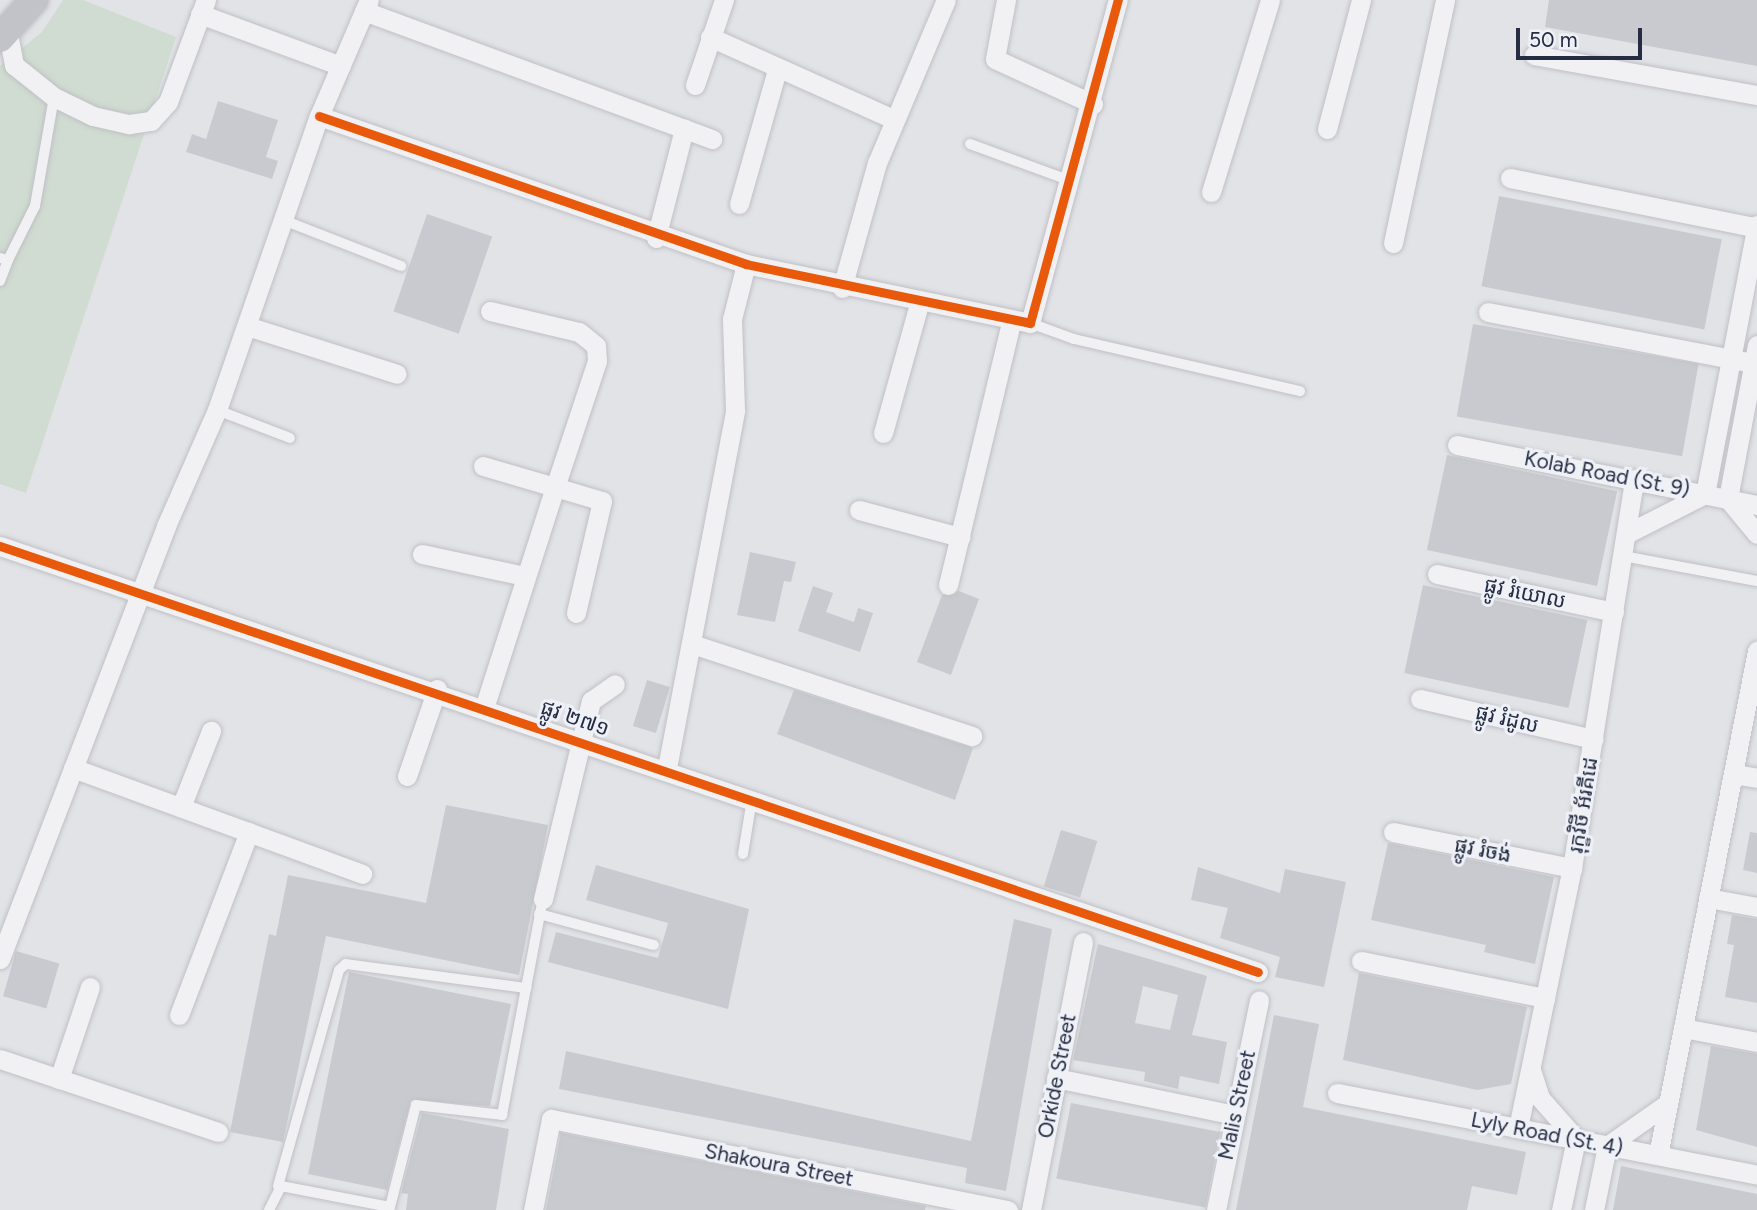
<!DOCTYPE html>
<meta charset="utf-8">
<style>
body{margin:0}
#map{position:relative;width:1757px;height:1210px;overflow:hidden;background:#e2e3e7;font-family:Figtree,"Noto Sans Khmer",sans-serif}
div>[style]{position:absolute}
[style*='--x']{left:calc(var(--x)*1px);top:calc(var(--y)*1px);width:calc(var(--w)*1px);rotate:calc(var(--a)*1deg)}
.green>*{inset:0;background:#d0dbd1}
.building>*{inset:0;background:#c9cacf;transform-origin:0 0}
.roads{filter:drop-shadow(0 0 2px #bfc0c5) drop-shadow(0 0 2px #bfc0c5)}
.lane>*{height:10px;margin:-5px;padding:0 5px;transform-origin:5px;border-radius:5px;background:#f1f1f3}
.street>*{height:19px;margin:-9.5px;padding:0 9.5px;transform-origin:9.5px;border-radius:9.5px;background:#f1f1f3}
.secondary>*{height:28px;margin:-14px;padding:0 14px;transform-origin:14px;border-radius:14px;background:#c2c3c9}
.cycleway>*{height:9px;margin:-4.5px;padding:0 4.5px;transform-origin:4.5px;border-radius:4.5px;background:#e8590c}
span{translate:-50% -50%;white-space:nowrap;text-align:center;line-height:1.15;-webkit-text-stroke:6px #eef1f7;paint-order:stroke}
.street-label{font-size:21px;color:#262c42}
.scale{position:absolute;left:1516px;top:28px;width:126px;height:32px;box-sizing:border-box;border:4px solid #262c42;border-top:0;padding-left:9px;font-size:21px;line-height:24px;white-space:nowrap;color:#262c42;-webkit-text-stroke:5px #eef1f7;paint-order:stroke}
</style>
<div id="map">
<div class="green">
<i style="clip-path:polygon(63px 0,83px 0,176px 37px,26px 493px,0 484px,0 66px,42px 32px)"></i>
</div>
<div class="building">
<i style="clip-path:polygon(1549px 0,1757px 0,1757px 66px,1545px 27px)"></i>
<i style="clip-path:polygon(218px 101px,278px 120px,266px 157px,278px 161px,272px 179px,186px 152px,192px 134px,206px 139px)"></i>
<i style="left:1499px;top:196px;width:227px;height:92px;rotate:11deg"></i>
<i style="left:427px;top:214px;width:69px;height:103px;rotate:19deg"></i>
<i style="left:1473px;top:324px;width:229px;height:94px;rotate:10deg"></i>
<i style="left:1447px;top:455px;width:174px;height:97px;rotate:12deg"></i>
<i style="clip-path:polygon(750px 552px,796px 562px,791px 582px,784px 581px,775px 622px,737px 615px)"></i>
<i style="left:1423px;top:585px;width:168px;height:90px;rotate:12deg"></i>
<i style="clip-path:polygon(813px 586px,833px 593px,826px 612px,854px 622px,858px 608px,873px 613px,860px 652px,798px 631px)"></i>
<i style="clip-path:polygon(959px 591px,979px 599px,951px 675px,917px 662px,942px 595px)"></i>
<i style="left:647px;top:680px;width:24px;height:48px;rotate:17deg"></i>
<i style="clip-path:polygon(794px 690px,973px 748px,955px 800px,777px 734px)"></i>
<i style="clip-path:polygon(446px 805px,548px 825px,519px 975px,326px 936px,283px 1142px,230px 1132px,269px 934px,276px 936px,288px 875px,426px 903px)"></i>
<i style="left:1061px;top:830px;width:38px;height:59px;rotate:17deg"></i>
<i style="clip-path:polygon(1750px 832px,1757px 833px,1757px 873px,1743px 870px)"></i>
<i style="clip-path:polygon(1388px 843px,1554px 877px,1535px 964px,1484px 952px,1486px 945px,1371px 920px)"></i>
<i style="clip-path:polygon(596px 865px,749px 909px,728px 1009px,548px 962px,556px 932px,658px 958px,668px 923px,586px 900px)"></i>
<i style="clip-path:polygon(1198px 867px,1280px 893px,1285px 869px,1346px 882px,1324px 987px,1275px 977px,1280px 957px,1220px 938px,1228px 908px,1191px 900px)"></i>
<i style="clip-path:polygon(1732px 915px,1757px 919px,1757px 1003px,1725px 997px,1734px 945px,1727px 944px)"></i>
<i style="clip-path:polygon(1014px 919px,1052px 929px,1006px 1191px,965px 1183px,967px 1168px,559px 1089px,566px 1051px,971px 1141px)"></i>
<i style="clip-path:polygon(evenodd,1098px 944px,1207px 976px,1192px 1035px,1227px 1042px,1219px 1084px,1180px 1076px,1178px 1089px,1144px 1081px,1145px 1072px,1073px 1060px,1098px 944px,1143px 986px,1178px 995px,1170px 1030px,1135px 1023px,1143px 986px)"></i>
<i style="left:16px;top:951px;width:45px;height:47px;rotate:16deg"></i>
<i style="clip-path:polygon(349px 972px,511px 1004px,490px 1106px,411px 1100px,387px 1190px,308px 1174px)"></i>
<i style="clip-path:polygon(1359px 973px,1527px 1007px,1511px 1084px,1477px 1090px,1343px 1060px)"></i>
<i style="clip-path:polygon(1274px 1015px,1319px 1024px,1303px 1107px,1526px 1152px,1517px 1195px,1472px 1186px,1467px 1210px,1236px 1210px)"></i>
<i style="clip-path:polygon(1711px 1046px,1757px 1054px,1757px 1147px,1696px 1130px)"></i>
<i style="left:1071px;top:1103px;width:152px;height:77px;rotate:11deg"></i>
<i style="clip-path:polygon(422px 1113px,509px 1129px,496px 1210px,406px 1210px,408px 1194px,401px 1193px)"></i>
<i style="clip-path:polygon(561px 1133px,926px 1206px,925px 1210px,546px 1210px)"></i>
<i style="clip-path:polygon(1621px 1166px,1757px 1194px,1757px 1210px,1613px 1210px)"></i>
</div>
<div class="roads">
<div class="lane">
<i style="--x:970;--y:144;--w:108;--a:20.1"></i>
<i style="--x:283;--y:220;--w:127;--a:21.3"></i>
<i style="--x:0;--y:258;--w:8;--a:14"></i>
<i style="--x:8;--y:260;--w:60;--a:-63.4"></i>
<i style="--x:35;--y:206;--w:111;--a:-80.1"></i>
<i style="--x:0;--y:281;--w:22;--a:-69"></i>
<i style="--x:1030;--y:323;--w:47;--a:20"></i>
<i style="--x:1074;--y:339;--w:232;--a:13"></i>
<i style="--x:217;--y:410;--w:78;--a:21"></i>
<i style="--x:1623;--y:556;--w:136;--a:10.6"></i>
<i style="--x:743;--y:854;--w:56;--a:-80.7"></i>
<i style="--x:539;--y:914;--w:119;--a:15.1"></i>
<i style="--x:278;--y:1186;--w:224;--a:-74.2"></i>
<i style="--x:339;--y:970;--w:9;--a:-41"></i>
<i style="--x:346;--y:964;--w:182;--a:7.6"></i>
<i style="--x:269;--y:1210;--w:27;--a:-63"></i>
<i style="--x:281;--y:1186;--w:111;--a:10.9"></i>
<i style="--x:390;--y:1207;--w:105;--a:-75.7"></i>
<i style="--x:416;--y:1105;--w:87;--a:6.6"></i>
<i style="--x:502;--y:1115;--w:220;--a:-79.3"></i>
</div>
<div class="street">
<i style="--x:1006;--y:0;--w:60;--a:100.6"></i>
<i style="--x:995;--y:59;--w:108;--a:24.7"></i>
<i style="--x:364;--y:11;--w:371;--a:20.2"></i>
<i style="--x:200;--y:14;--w:150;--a:20.2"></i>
<i style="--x:8;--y:34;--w:32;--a:79"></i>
<i style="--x:14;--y:65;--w:51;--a:38.7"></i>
<i style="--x:54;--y:97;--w:43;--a:26"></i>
<i style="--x:93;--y:116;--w:37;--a:13"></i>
<i style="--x:129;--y:124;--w:22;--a:-8"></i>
<i style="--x:151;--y:121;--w:25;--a:-48"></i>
<i style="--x:168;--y:102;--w:109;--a:-69.6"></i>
<i style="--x:710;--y:37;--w:201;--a:24.1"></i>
<i style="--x:1534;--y:55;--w:227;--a:10.2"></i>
<i style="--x:695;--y:85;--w:90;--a:-71.2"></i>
<i style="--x:319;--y:116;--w:452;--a:19.1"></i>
<i style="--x:746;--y:264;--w:290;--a:11.7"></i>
<i style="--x:1030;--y:323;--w:335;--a:-74.8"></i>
<i style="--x:1327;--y:129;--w:133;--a:-75.2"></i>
<i style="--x:1510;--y:178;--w:252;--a:11.4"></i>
<i style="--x:1211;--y:192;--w:201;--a:-72.9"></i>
<i style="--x:739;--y:204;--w:139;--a:-74.2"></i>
<i style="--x:656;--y:238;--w:113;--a:-75.6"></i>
<i style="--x:1393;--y:243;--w:249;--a:-77.9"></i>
<i style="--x:842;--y:288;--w:130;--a:-74.4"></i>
<i style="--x:877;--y:163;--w:177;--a:-67.1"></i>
<i style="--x:490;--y:311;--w:91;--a:13.3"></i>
<i style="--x:579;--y:332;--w:22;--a:39"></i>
<i style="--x:596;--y:346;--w:15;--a:86"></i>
<i style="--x:597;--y:361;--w:133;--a:108.4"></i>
<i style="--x:555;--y:487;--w:49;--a:16.6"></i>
<i style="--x:602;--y:501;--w:115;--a:103.1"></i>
<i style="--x:1488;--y:312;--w:274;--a:10.9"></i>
<i style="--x:247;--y:326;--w:157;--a:17.7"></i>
<i style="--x:1757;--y:345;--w:157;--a:100.7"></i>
<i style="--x:1728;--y:499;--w:45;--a:50.4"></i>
<i style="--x:883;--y:433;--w:134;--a:-74.4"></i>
<i style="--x:1457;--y:445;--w:306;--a:11.3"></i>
<i style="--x:483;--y:466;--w:75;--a:16.3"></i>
<i style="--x:555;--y:487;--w:229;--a:107.8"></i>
<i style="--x:859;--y:510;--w:105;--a:15"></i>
<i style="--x:1626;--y:534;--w:89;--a:-26.9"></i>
<i style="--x:1705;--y:494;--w:274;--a:-79.1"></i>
<i style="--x:0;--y:546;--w:1328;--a:18.71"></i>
<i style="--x:422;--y:554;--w:105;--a:12.1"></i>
<i style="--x:1437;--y:574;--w:181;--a:12.1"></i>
<i style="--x:948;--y:585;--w:270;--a:-76.5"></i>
<i style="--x:692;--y:644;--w:295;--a:18.2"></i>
<i style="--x:1420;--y:699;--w:178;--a:13"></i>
<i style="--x:73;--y:768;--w:308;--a:20.1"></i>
<i style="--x:667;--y:768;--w:364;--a:-79.2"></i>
<i style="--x:735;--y:410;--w:91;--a:-91.9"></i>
<i style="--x:732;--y:319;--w:57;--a:-75.7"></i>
<i style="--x:1733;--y:774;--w:24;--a:9"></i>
<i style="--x:407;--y:776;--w:92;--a:-71"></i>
<i style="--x:181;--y:807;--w:82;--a:-68.5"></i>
<i style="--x:1393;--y:832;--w:183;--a:11.4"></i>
<i style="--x:1708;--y:898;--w:50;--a:10.4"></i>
<i style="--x:543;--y:899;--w:204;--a:-76.4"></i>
<i style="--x:591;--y:701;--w:29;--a:-35"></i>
<i style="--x:0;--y:959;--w:464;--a:-69"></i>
<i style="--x:166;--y:526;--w:127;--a:-66.3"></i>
<i style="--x:217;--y:410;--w:311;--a:-70.9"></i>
<i style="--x:319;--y:116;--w:126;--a:-66.7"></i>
<i style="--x:1361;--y:961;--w:188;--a:11.4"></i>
<i style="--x:179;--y:1015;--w:196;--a:-69.1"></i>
<i style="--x:1683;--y:1028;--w:75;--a:10.7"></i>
<i style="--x:0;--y:1059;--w:230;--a:18.5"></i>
<i style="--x:1531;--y:1070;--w:29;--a:72"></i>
<i style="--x:1540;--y:1098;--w:55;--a:48.7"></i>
<i style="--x:1576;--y:1139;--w:73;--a:101.9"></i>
<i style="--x:1056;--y:1078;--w:183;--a:11.7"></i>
<i style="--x:59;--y:1079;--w:97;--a:-71.4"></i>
<i style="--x:1337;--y:1093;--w:428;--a:11"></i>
<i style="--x:1518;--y:1128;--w:266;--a:-78.3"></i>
<i style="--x:1572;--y:868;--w:394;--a:-80.9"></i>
<i style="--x:1658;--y:1155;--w:514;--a:-78.89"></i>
<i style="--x:533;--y:1210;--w:93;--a:-78.8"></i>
<i style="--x:551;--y:1119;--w:466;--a:11.3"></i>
<i style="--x:1031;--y:1210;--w:273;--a:-79"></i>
<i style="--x:1216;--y:1210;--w:214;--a:-78.4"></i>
<i style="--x:1594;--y:1210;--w:65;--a:-78.5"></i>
<i style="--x:1607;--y:1146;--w:73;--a:-35"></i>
</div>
<div class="secondary">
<i style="--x:0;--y:38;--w:51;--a:-48.2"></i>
</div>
</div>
<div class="cycleway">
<i style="--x:319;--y:116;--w:452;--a:19.1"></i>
<i style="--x:746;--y:264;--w:290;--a:11.7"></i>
<i style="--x:1030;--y:323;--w:335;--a:-74.8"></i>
<i style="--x:0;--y:546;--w:1328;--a:18.71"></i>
</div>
<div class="street-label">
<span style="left:1607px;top:474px;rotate:11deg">Kolab Road (St. 9)</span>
<span style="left:1525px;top:593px;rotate:12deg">ផ្លូវ រំយោល</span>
<span style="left:575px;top:718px;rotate:19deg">ផ្លូវ ២៧១</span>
<span style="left:1507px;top:719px;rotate:13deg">ផ្លូវ រំដូល</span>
<span style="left:1583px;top:805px;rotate:-81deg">រុក្ខវិថី អ័រគីដេ</span>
<span style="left:1483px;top:850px;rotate:11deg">ផ្លូវ រំចង់</span>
<span style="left:1057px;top:1076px;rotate:-79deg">Orkide Street</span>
<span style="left:1237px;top:1105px;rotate:-78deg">Malis Street</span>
<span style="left:1547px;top:1134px;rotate:11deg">Lyly Road (St. 4)</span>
<span style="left:779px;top:1165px;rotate:11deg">Shakoura Street</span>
</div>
<div class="scale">50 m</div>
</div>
